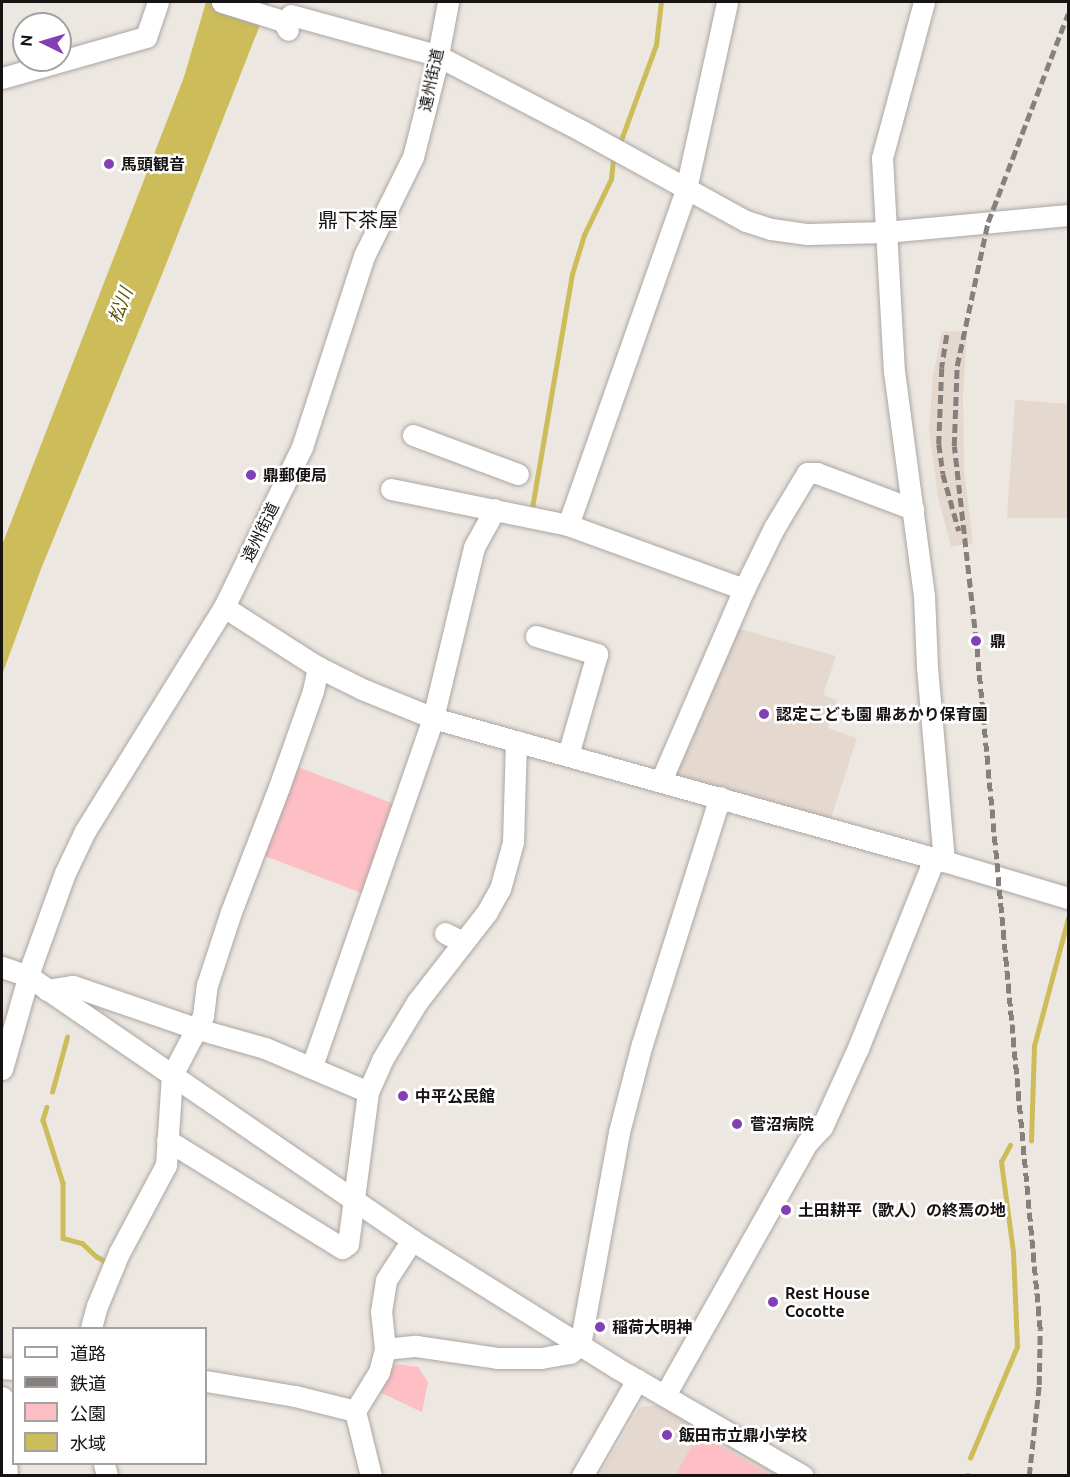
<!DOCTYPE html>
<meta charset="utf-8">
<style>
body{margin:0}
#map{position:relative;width:1070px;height:1477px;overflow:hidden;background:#ede7e2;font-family:Ubuntu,"Noto Sans JP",sans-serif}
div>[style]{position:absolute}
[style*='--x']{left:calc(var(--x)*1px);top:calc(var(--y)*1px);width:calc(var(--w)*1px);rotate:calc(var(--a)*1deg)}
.built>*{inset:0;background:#e5d8cf}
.green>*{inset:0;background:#fdbfc4;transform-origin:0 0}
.water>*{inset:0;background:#ccbd5a}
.stream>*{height:4.5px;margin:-2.25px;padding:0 2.25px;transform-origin:2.25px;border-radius:2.25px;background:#ccbd5a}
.roads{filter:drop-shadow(0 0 2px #aca6a2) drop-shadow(0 0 2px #aca6a2)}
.minor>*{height:21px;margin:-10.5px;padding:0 10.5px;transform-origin:10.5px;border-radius:10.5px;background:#fff}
.rail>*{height:4.5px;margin-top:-2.25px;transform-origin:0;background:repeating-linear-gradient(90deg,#85807d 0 9px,transparent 0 13.5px)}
.dots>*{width:16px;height:16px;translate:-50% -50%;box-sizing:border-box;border:3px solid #fff;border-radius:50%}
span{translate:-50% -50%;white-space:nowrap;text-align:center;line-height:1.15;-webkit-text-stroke:5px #fff;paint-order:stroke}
.street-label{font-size:16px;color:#161312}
.poi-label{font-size:16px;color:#161312;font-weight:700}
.left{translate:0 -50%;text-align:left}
.water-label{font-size:18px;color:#5f5504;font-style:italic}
.quarter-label{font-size:20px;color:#161312}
.frame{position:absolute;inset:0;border:3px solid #161312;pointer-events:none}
.legend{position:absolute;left:12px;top:1327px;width:195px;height:138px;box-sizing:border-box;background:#fff;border:2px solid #a2a1a0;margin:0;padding:8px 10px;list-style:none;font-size:18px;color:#161312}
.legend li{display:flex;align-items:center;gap:12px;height:30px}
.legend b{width:30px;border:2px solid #a2a1a0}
.north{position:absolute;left:12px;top:12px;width:60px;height:60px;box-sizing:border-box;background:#fff;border:2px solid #a2a1a0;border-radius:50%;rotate:275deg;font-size:16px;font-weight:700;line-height:24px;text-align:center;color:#161312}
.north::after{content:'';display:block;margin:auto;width:21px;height:27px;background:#8340b4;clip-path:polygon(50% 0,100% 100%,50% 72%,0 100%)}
</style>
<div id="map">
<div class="built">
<i style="clip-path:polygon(942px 331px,967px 332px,963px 395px,964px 470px,973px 543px,951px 547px,938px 497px,929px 430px,933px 376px)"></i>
<i style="clip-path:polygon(1015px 400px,1068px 404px,1068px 518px,1007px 518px)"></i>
<i style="clip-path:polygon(733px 627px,836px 656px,823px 695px,837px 700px,828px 728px,857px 738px,831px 818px,673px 775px)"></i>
<i style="clip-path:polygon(658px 1405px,757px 1462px,779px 1475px,599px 1476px,640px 1407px)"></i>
</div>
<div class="green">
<i style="left:293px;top:765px;width:112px;height:95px;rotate:21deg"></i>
<i style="clip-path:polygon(397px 1364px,418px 1367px,428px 1382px,422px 1412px,379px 1392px,385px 1374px)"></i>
<i style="clip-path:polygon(698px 1433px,769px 1475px,676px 1475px)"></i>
</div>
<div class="water">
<i style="clip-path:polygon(206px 2px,269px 2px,161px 277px,41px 569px,2px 675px,2px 545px,184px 77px)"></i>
</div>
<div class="stream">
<i style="--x:621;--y:140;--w:101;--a:-69.8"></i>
<i style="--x:656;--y:45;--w:43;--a:-83.4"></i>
<i style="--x:532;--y:508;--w:237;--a:-80.3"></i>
<i style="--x:572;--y:274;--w:41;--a:-72.9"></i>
<i style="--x:584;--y:235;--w:62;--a:-64.3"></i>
<i style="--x:611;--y:179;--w:18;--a:-84"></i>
<i style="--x:52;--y:1092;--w:57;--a:-74.7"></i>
<i style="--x:47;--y:1107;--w:14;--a:107"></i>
<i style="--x:43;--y:1120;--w:66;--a:72.4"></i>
<i style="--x:63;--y:1183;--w:55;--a:90"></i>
<i style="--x:63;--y:1238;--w:20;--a:15"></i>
<i style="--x:82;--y:1243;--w:19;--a:43"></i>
<i style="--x:96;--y:1256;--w:14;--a:30"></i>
<i style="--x:1031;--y:1141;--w:95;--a:-88.2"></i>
<i style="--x:1034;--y:1046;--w:132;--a:-75.1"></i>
<i style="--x:970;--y:1458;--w:121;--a:-67.1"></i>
<i style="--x:1017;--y:1347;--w:95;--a:-92.4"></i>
<i style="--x:1013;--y:1252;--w:91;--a:-97.6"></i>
<i style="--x:1001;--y:1162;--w:19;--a:-62"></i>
<i style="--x:968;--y:1475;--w:1;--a:90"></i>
</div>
<div class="roads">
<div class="minor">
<i style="--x:222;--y:2;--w:64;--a:17.3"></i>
<i style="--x:283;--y:21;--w:10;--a:61"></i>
<i style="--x:924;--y:2;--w:162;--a:105.1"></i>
<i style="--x:882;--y:158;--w:213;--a:86.8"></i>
<i style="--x:894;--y:371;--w:226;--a:82.4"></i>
<i style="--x:924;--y:595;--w:72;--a:87.6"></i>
<i style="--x:927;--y:667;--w:195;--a:85"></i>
<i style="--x:944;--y:861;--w:129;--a:16.6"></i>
<i style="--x:291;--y:15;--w:150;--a:15.4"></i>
<i style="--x:436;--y:55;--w:165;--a:27.5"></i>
<i style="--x:582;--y:131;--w:187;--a:28.8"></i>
<i style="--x:746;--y:221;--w:26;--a:18"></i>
<i style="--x:771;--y:229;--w:37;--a:8"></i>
<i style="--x:808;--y:234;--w:77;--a:-1.5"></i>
<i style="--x:885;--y:232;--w:184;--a:-5.3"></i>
<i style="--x:2;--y:78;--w:150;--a:-15.9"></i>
<i style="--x:146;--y:37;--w:37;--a:-71"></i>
<i style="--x:413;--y:435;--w:112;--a:20.4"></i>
<i style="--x:391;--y:489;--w:181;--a:11.5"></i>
<i style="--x:568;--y:525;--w:187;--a:20"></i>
<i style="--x:744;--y:589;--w:209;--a:113.4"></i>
<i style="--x:568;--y:525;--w:356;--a:-70.6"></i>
<i style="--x:686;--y:189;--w:191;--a:-77.6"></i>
<i style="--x:744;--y:589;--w:68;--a:-63.8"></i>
<i style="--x:774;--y:528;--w:64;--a:-59"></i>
<i style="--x:807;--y:473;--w:10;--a:0"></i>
<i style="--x:817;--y:473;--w:103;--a:20.6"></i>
<i style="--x:224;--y:607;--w:112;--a:32.6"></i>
<i style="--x:318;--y:667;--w:49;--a:26.6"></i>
<i style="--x:362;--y:689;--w:77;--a:22.2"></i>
<i style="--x:433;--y:718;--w:531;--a:15.63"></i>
<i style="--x:536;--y:636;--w:64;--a:16.4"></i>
<i style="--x:597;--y:654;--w:105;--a:106"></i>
<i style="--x:445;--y:933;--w:20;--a:27"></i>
<i style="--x:2;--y:967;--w:28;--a:19"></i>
<i style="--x:28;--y:976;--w:466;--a:34.5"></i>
<i style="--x:412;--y:1240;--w:239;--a:32"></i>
<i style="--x:615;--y:1367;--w:217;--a:30.1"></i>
<i style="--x:47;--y:990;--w:26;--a:-9"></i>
<i style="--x:73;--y:986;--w:132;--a:19"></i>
<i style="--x:198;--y:1029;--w:70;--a:15.8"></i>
<i style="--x:265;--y:1048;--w:112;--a:23.1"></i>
<i style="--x:312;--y:1066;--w:368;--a:-70.8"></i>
<i style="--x:433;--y:718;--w:176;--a:-76.5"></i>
<i style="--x:474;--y:547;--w:43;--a:-61.1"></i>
<i style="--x:2;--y:1069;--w:109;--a:-74.1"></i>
<i style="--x:32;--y:964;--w:97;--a:-70.1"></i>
<i style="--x:65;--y:873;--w:47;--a:-64.5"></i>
<i style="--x:85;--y:831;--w:264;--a:-58.2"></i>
<i style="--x:224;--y:607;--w:178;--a:-64"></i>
<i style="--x:302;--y:447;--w:201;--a:-72"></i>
<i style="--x:364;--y:256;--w:110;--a:-63.7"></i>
<i style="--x:413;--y:157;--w:89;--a:-75.7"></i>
<i style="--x:435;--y:71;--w:70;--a:-79.3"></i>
<i style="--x:167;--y:1140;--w:206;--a:31.7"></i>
<i style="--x:342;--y:1248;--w:7;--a:-34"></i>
<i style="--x:348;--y:1244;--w:153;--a:-82.5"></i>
<i style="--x:368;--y:1092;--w:35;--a:-66"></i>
<i style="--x:382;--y:1060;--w:68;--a:-58.9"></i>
<i style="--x:417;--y:1002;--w:114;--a:-52.1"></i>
<i style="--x:487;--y:912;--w:26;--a:-61"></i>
<i style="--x:500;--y:889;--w:49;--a:-74.5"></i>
<i style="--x:513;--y:842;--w:101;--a:-88.3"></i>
<i style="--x:91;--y:1328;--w:23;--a:-75"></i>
<i style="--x:97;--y:1306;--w:57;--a:-67.5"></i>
<i style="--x:119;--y:1253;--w:100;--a:-61.9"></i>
<i style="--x:166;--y:1165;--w:90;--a:-86.2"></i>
<i style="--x:172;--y:1075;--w:67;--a:-62.3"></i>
<i style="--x:203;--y:1016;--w:31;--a:-83"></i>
<i style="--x:207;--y:985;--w:77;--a:-71.8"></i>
<i style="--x:231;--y:912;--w:134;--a:-69"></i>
<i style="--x:279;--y:787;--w:102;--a:-70.5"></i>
<i style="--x:313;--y:691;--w:25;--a:-78"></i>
<i style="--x:385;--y:1349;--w:31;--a:-6"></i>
<i style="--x:416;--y:1346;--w:82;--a:8.4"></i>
<i style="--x:497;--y:1358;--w:44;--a:0"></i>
<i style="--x:541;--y:1358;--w:29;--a:-10"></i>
<i style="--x:570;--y:1353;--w:13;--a:-39"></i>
<i style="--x:580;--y:1345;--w:217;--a:-79.6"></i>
<i style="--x:619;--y:1132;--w:91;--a:-75.4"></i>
<i style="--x:642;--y:1044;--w:259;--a:-72.5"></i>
<i style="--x:2;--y:1368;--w:12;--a:5"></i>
<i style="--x:206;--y:1381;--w:90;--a:9.6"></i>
<i style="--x:295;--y:1396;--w:62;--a:14"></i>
<i style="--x:665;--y:1395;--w:289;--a:-60.6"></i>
<i style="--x:807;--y:1143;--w:22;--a:-47"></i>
<i style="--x:822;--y:1127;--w:87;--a:-65.5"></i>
<i style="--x:858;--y:1048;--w:204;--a:-68.1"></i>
<i style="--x:2;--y:1397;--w:79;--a:86.4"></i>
<i style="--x:104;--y:1464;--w:12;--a:76"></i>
<i style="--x:371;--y:1476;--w:67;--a:-103.8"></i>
<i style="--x:355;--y:1411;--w:46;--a:-58.4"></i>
<i style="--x:379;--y:1372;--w:24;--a:-75"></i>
<i style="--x:385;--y:1349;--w:37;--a:-96"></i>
<i style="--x:381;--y:1312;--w:32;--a:-81"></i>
<i style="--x:386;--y:1280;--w:48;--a:-57"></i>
<i style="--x:582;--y:1476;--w:111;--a:-60.2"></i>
</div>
</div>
<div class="rail">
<i style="--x:947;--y:335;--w:33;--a:99"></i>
<i style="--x:942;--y:368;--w:76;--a:92.3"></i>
<i style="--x:939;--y:444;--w:30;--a:82"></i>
<i style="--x:943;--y:474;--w:59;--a:74.3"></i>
<i style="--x:1029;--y:1476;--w:92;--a:-83.7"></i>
<i style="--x:1039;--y:1385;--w:56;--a:-89"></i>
<i style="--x:1040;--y:1329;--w:691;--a:-95.31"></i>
<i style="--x:976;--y:641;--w:196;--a:-96.4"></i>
<i style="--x:954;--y:446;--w:80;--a:-87.9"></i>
<i style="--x:957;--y:366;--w:147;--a:-77.9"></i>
<i style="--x:988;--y:222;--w:223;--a:-69"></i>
</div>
<div class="dots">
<i style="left:109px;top:164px;background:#8340b4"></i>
<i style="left:251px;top:475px;background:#8340b4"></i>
<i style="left:976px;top:641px;background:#8340b4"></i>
<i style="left:764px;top:714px;background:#8340b4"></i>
<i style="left:403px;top:1096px;background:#8340b4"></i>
<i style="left:737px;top:1124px;background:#8340b4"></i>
<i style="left:786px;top:1210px;background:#8340b4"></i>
<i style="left:773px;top:1302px;background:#8340b4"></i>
<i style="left:600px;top:1327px;background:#8340b4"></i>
<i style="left:667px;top:1435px;background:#8340b4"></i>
</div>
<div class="street-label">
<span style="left:431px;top:80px;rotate:-78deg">遠州街道</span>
<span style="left:260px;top:532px;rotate:-64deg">遠州街道</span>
</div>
<div class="poi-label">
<span class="left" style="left:121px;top:164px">馬頭観音</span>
<span class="left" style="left:263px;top:475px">鼎郵便局</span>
<span class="left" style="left:990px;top:641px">鼎</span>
<span class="left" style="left:776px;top:714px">認定こども園 鼎あかり保育園</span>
<span class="left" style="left:415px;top:1096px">中平公民館</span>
<span class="left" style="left:750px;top:1124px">菅沼病院</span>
<span class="left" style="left:798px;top:1210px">土田耕平（歌人）の終焉の地</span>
<span class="left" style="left:785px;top:1302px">Rest House<br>Cocotte</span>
<span class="left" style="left:612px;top:1327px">稲荷大明神</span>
<span class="left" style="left:679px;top:1435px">飯田市立鼎小学校</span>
</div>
<div class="water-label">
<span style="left:120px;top:305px;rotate:-69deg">松川</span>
</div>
<div class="quarter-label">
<span style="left:358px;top:219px">鼎下茶屋</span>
</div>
<div class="frame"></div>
<ul class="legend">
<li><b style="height:8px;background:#fff"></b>道路</li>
<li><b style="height:8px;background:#85807d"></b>鉄道</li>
<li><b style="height:16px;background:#fdbfc4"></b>公園</li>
<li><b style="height:16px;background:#ccbd5a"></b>水域</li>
</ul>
<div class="north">N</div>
</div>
